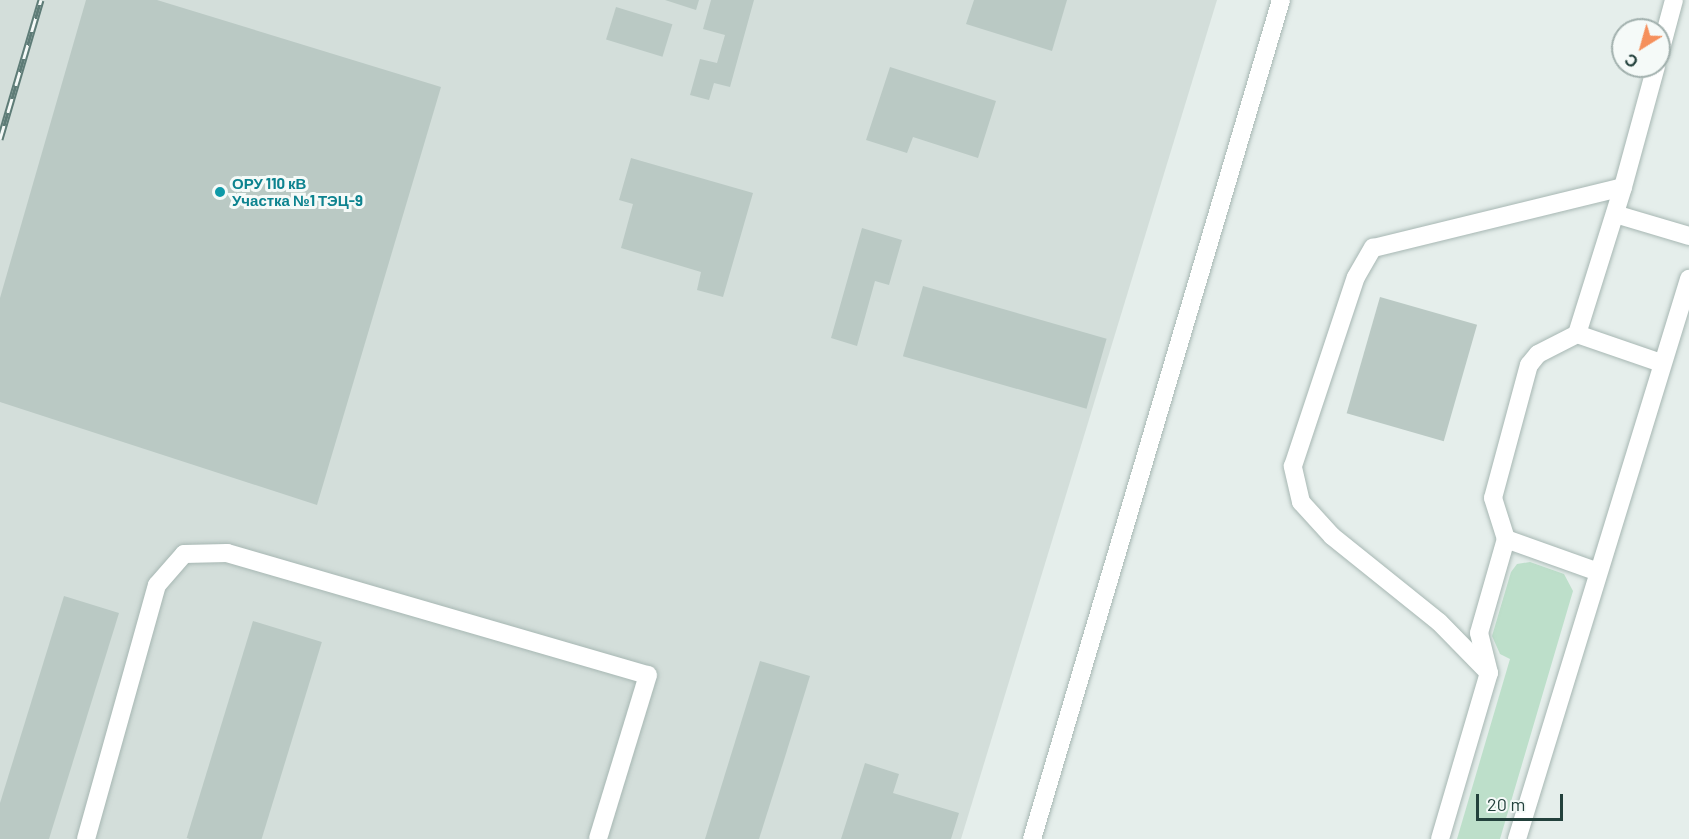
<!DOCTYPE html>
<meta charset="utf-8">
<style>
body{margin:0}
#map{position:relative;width:1689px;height:839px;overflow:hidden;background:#e5eeeb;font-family:Barlow,sans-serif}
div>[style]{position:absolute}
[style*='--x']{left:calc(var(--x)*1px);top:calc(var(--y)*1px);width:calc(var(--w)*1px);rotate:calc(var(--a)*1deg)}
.built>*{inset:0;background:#d3deda}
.green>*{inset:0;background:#bddfca}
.building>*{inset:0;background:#bac9c4;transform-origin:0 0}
.roads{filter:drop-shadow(0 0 2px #a7b7b3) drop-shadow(0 0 2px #a7b7b3)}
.minor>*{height:18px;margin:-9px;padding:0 9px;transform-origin:9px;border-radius:9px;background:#fff}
.rail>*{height:7px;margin-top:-3.5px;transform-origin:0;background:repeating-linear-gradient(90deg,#f5faf8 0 14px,#5e7c77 0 28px);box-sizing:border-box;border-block:2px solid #5e7c77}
.dots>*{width:16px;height:16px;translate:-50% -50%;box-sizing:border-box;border:3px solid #f5faf8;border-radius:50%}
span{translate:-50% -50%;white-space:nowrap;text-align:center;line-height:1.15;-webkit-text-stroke:6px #f5faf8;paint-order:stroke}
.culture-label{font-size:15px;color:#0d838f;font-weight:700}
.left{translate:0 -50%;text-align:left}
.north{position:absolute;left:1611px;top:18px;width:60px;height:60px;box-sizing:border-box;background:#f5faf8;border:2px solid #a1b0ad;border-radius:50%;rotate:217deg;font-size:16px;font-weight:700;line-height:24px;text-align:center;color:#23413c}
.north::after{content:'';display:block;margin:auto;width:21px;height:27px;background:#f5905c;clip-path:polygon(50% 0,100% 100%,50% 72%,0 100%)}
.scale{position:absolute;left:1476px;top:794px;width:87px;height:27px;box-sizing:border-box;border:3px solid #23413c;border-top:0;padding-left:8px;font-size:18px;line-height:21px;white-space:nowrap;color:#23413c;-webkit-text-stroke:4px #f5faf8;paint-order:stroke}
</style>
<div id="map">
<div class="built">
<i style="clip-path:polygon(0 0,1217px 0,961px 839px,0 839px)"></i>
</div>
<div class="green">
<i style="clip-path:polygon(1530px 562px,1564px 574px,1573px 591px,1500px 839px,1457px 839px,1510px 659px,1500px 654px,1492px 636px,1511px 572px,1517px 564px)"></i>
</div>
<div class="building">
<i style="clip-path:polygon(86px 0,157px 0,441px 87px,317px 505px,0 402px,0 298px)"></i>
<i style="clip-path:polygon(665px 0,699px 0,696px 10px)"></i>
<i style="clip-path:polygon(711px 0,754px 0,730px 87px,714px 83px,709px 100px,690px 95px,700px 59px,717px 63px,725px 35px,703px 29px)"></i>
<i style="clip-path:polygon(974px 0,1067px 0,1052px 51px,966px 24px)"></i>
<i style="left:616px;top:7px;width:59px;height:34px;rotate:17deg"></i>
<i style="clip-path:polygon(890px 67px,996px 101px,978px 158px,913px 137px,907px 153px,866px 140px)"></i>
<i style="clip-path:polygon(631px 158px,753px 193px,723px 297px,697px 290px,701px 272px,621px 248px,633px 204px,619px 200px)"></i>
<i style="clip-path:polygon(862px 228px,902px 240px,889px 285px,875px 281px,857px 346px,831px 338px)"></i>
<i style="left:923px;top:286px;width:191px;height:73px;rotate:16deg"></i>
<i style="left:1380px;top:297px;width:101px;height:121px;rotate:16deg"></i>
<i style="clip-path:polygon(64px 596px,119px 613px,49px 839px,0 839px,0 803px)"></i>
<i style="left:253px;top:621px;width:72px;height:227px;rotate:17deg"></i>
<i style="clip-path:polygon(760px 661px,810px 676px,784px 760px,759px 839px,705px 839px)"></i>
<i style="clip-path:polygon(865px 763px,899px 774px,893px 793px,959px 813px,951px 839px,841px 839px)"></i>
</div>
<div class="roads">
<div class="minor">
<i style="--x:1659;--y:56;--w:58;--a:-75"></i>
<i style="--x:1615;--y:214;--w:77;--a:16.6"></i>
<i style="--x:1577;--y:334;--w:154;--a:-72.6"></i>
<i style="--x:1506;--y:539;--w:98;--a:19.7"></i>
<i style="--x:1489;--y:673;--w:71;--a:-134.4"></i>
<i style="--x:1439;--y:622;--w:137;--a:-141.2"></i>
<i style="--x:1332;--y:536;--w:46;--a:-132.4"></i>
<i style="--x:1301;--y:502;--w:37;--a:-103"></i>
<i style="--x:1293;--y:466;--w:199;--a:-71.6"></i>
<i style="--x:1356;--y:277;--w:34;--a:-60"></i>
<i style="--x:1373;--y:248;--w:257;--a:-13.7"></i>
<i style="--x:1623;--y:187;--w:125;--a:-74.7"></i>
<i style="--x:86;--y:839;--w:264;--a:-74.4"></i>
<i style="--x:157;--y:585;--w:41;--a:-48.9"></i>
<i style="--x:184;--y:554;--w:43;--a:-1.3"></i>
<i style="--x:227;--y:553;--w:438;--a:16.2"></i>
<i style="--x:648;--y:675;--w:171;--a:107"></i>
<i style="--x:1032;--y:839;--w:875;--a:-73.47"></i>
<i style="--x:1440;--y:839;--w:173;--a:-73.6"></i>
<i style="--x:1489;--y:673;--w:41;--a:-104"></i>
<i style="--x:1479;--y:633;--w:98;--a:-74"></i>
<i style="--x:1506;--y:539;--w:43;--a:-107.6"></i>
<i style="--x:1493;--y:498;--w:138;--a:-74.9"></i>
<i style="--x:1529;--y:365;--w:14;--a:-51"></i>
<i style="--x:1538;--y:354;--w:44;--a:-27.1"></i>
<i style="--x:1577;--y:334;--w:89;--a:19"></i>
<i style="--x:1517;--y:839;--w:586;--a:-72.93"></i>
</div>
</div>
<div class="rail">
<i style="--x:0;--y:139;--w:145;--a:-73.6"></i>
</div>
<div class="dots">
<i style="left:220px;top:192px;background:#0f9aa8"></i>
</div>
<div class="culture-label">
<span class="left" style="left:232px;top:192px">ОРУ 110 кВ<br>Участка №1 ТЭЦ-9</span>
</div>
<div class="north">С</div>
<div class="scale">20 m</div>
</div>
